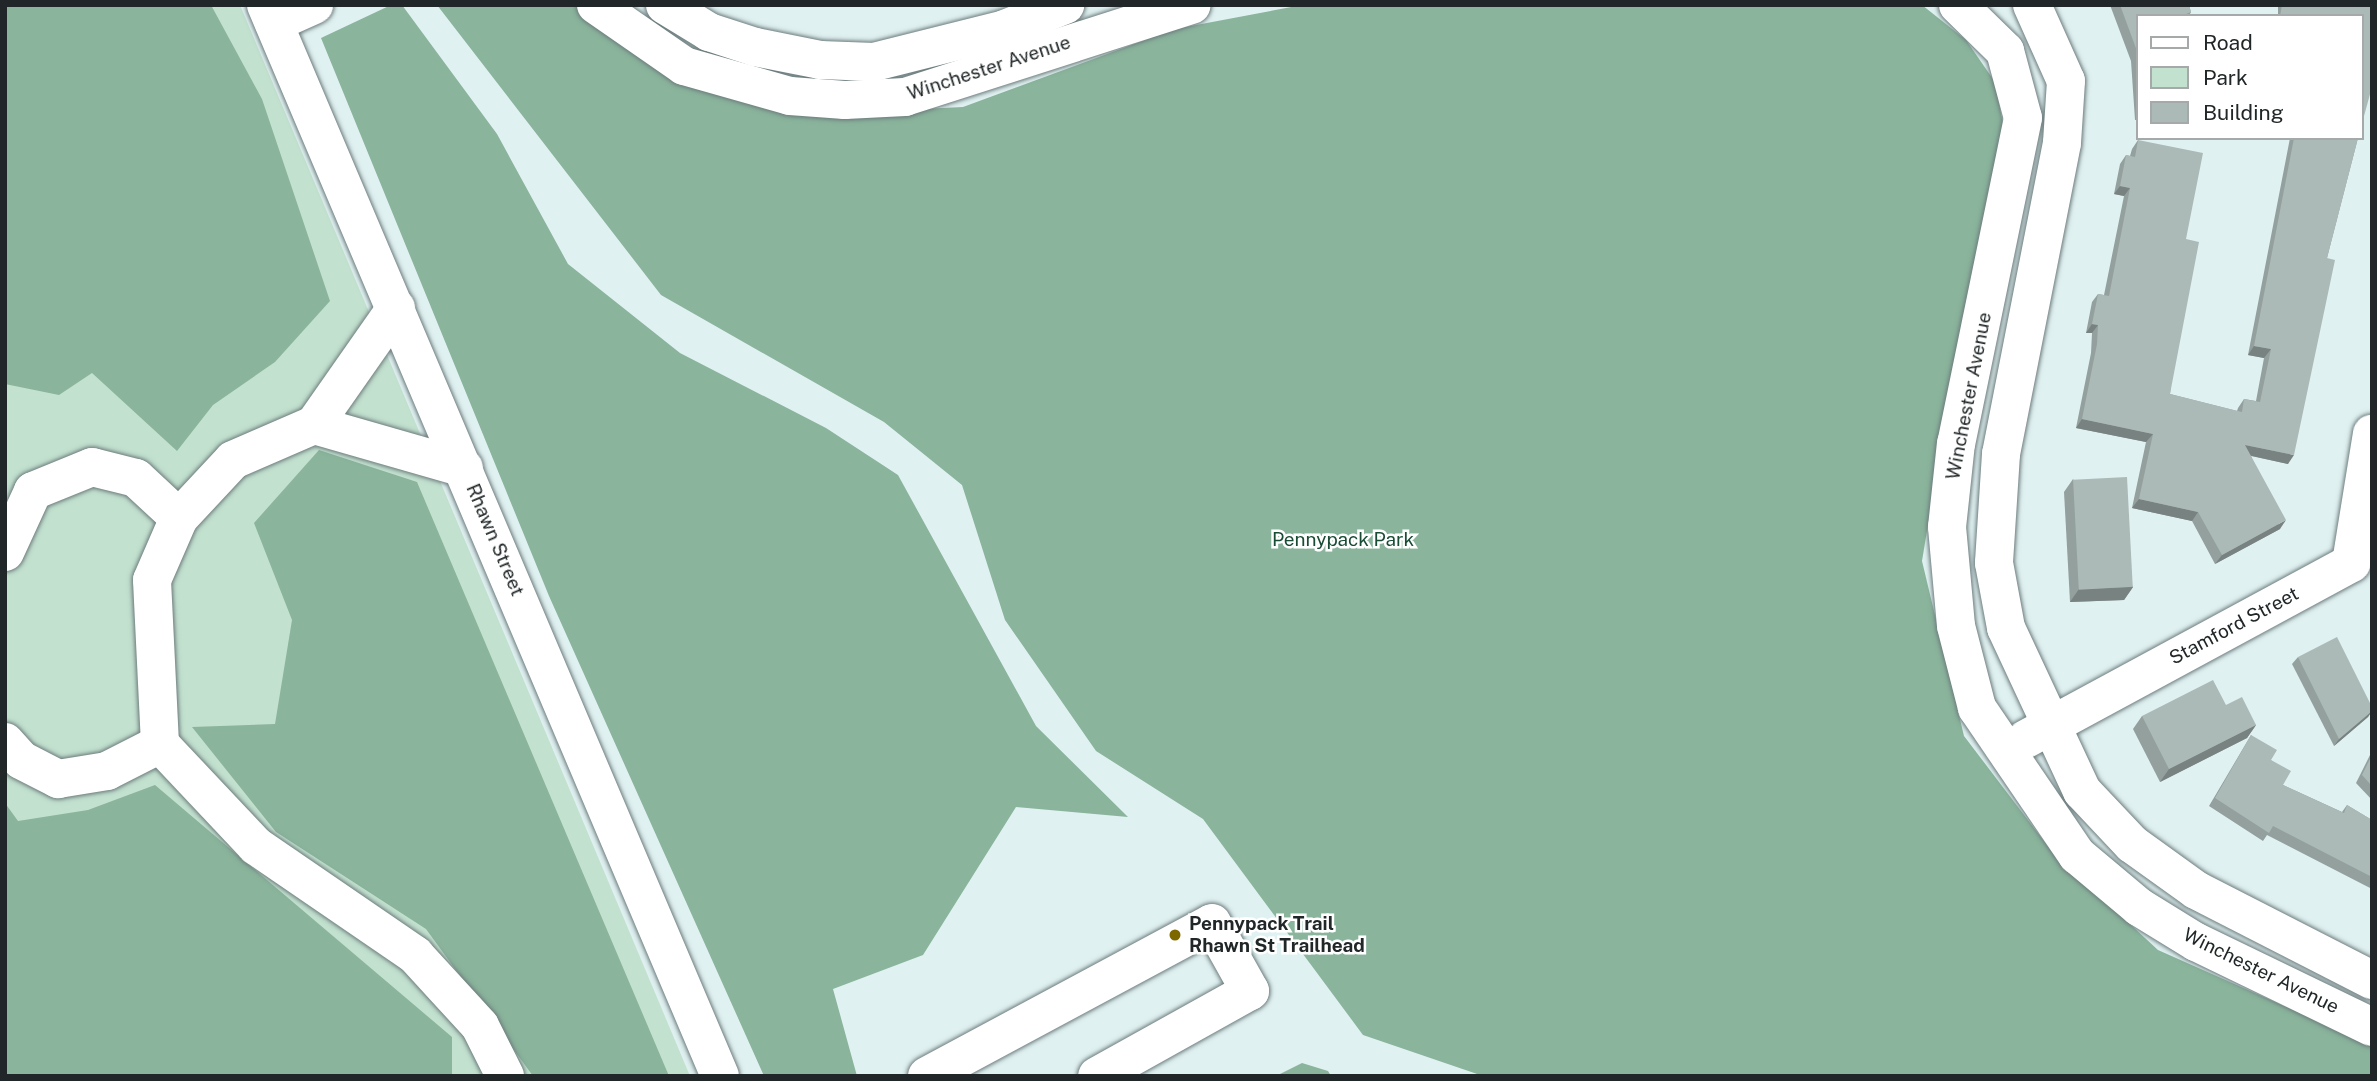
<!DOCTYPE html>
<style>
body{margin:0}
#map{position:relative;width:2377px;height:1081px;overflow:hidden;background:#e0f1f2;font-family:"Public Sans",sans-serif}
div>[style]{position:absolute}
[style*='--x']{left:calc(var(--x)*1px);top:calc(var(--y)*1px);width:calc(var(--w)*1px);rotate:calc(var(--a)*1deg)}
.green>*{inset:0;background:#c2e1cf}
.forest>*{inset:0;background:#8ab49c}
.roads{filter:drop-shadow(0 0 2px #6d7c7d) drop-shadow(0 0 2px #6d7c7d)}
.minor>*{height:38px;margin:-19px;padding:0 19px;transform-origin:19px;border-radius:19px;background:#fff}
.major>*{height:38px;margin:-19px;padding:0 19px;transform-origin:19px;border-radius:19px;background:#fff}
.wall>*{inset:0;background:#93a09d;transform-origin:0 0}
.shaded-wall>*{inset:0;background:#788280}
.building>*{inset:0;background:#abbab7;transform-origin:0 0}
.dots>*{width:19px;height:19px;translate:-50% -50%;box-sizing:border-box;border:4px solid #fff;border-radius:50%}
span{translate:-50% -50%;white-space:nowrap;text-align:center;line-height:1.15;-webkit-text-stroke:5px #fff;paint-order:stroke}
.street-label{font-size:19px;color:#212728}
.park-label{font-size:19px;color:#184c34}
.poi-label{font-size:19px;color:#212728;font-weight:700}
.left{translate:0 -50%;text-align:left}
.frame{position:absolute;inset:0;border:7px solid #212728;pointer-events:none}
.legend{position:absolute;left:2136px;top:14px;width:228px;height:126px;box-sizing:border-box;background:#fff;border:2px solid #a6a9a9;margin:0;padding:9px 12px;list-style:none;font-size:21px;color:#212728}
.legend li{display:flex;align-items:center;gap:14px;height:35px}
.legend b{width:35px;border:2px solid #a6a9a9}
</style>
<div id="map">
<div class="green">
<i style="clip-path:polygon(5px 5px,240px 5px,690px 1076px,5px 1076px)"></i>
</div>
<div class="forest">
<i style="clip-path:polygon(5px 5px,211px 5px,262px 99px,330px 301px,275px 362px,213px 405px,177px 451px,92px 373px,59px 395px,5px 384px)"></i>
<i style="clip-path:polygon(391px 5px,402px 5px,497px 134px,568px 264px,680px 353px,826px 428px,898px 475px,1036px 726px,1128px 817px,1016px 807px,923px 955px,833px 989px,857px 1076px,764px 1076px,549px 596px,321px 38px)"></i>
<i style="clip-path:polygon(437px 5px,581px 5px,797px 115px,963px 107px,1175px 29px,1302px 5px,1922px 5px,1966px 40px,1995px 82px,2004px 129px,1962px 321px,1922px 561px,1964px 736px,2053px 853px,2158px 950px,2372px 1045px,2372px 1076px,1483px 1076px,1363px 1035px,1203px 819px,1096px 751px,1005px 620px,962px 485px,884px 422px,661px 295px)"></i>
<i style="clip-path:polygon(319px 450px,417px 482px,669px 1076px,533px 1076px,426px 929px,276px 832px,192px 727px,275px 724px,292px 620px,254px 523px)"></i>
<i style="clip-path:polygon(155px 785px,452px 1037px,452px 1076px,5px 1076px,5px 803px,18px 821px,88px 810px)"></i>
<i style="clip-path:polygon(1302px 1063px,1328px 1071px,1331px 1076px,1276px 1076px)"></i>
</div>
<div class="roads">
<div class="minor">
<i style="--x:596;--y:5;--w:107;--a:34.7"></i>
<i style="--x:684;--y:66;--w:110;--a:15.8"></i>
<i style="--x:790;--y:96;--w:55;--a:4.2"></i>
<i style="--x:845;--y:100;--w:60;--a:-2.9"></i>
<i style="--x:905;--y:97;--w:301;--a:-17.8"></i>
<i style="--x:665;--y:5;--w:52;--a:31.5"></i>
<i style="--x:709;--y:32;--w:48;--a:18.1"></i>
<i style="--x:755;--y:47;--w:66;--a:11.3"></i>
<i style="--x:820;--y:60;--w:54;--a:2.1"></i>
<i style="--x:874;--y:62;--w:135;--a:-14.1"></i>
<i style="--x:1005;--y:29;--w:65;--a:-21.8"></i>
<i style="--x:1958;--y:5;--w:66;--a:44.4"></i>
<i style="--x:2005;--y:51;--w:69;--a:75"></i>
<i style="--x:2023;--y:118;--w:332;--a:101.6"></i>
<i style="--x:1956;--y:443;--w:84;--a:96.1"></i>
<i style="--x:1947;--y:527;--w:99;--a:84.8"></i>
<i style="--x:1956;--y:626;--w:85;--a:75.6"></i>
<i style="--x:1977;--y:708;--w:178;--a:55.8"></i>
<i style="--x:2077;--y:855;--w:81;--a:40"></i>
<i style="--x:2139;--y:907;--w:67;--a:31.6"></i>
<i style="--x:2196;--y:942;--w:195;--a:25.8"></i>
<i style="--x:2032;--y:5;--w:83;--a:65.9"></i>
<i style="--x:2066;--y:81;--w:62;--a:93.7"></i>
<i style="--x:2062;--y:143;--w:317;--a:101.1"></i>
<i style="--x:2001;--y:454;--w:109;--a:93.7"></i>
<i style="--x:1994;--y:563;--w:66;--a:79.5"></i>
<i style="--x:2006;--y:628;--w:180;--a:65"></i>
<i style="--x:2082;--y:791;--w:73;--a:46.7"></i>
<i style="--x:2132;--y:844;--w:79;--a:35.7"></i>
<i style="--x:2196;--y:890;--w:198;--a:27.1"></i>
<i style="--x:274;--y:23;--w:44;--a:-24.2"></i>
<i style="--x:314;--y:425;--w:156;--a:16"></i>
<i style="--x:5;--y:552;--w:67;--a:-65.3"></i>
<i style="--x:33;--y:491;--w:64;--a:-22.1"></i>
<i style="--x:92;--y:467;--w:45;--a:14"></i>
<i style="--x:136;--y:478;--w:59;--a:42.9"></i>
<i style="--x:2351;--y:563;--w:131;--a:-80.8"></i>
<i style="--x:2026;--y:739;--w:370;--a:-28.4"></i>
<i style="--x:5;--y:742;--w:24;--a:48"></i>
<i style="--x:21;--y:760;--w:42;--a:27.2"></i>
<i style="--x:58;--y:779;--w:50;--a:-9.3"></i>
<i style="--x:107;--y:771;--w:59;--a:-27"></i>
<i style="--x:160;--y:744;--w:164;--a:-92.8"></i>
<i style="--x:152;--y:580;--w:68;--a:-66.5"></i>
<i style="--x:179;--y:518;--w:79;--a:-47"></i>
<i style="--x:233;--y:460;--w:88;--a:-23.4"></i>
<i style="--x:314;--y:425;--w:143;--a:-55"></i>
<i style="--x:160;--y:744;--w:140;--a:46.7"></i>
<i style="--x:256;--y:846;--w:193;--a:34.4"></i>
<i style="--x:415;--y:955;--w:96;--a:47.5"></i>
<i style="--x:480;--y:1026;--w:56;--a:63.4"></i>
<i style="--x:927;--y:1076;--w:323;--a:-28.2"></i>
<i style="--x:1212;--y:923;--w:78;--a:60.8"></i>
<i style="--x:1250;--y:991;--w:175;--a:150.9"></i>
</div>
<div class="major">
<i style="--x:266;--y:5;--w:1163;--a:67.03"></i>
</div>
</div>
<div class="wall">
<i style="clip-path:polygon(2110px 5px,2189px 5px,2191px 12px,2189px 16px,2137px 16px,2137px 120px,2135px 120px,2131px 61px)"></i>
<i style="left:2278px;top:5px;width:94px;height:11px"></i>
<i style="clip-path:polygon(2290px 138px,2358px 138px,2327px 258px,2288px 464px,2251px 456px,2280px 529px,2215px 564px,2192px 521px,2132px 508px,2146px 442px,2076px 428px,2091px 353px,2092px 333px,2086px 333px,2092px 302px,2098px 294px,2104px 295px,2124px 196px,2114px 194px,2120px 164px,2126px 155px,2130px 156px,2132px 149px,2138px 140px,2186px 239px,2170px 394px,2237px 411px,2238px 408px,2244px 399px,2256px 401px,2264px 358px,2248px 355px)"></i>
<i style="clip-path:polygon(2073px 479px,2133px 587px,2124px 600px,2070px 602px,2064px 492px)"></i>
<i style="clip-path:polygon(2298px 657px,2372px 711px,2368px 717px,2334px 746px,2292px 664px)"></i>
<i style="clip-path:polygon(2226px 705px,2256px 725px,2247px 738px,2160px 782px,2133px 729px,2142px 716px)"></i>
<i style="clip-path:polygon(2251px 735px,2271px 760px,2283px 785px,2342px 812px,2347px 805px,2372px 820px,2372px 889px,2267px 835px,2263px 841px,2209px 806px)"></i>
<i style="clip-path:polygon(2372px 751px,2372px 800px,2356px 783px)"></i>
</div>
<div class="shaded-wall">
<i style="clip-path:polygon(2120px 186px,2130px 188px,2124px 196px,2114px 194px)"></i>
<i style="clip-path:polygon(2092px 324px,2098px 325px,2092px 333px,2086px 333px)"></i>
<i style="clip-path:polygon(2254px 346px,2271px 349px,2264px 358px,2248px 355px)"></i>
<i style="clip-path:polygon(2082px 419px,2153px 434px,2146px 442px,2076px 428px)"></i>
<i style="clip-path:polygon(2245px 445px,2294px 455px,2288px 464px,2239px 453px)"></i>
<i style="clip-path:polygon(2139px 499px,2198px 512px,2192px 521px,2132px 508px)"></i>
<i style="clip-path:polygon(2286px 520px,2280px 529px,2215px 564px,2222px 555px)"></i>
<i style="clip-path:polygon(2133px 587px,2124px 600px,2070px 602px,2079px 589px)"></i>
<i style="clip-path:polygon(2372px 711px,2368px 717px,2334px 746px,2339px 739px)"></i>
<i style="clip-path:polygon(2256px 725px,2247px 738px,2160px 782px,2169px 769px)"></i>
</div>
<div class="building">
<i style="clip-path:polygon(2120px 5px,2189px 5px,2191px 12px,2181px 16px,2137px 16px,2137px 51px)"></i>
<i style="clip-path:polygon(2282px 5px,2372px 5px,2372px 87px,2361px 127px,2361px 16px,2280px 16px)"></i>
<i style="clip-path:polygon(2294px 138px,2358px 138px,2327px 258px,2335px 260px,2294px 455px,2245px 445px,2286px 520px,2222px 555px,2198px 512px,2139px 499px,2153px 434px,2082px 419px,2097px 344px,2098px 325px,2092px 324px,2098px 294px,2109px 296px,2130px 188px,2120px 186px,2126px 155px,2135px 157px,2138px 140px,2203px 153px,2186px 239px,2199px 242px,2170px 394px,2242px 412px,2244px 399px,2260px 402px,2271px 349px,2254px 346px)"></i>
<i style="left:2127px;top:477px;width:110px;height:54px;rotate:87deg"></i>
<i style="clip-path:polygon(2337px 637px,2372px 707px,2372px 711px,2339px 739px,2298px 657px)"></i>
<i style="clip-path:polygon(2213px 680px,2226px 705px,2242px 697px,2256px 725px,2169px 769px,2142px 716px)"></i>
<i style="clip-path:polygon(2251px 735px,2277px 750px,2271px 760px,2291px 771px,2283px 785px,2344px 813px,2347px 805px,2372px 820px,2372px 877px,2273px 826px,2269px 833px,2215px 798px)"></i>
<i style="clip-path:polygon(2372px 755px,2372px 786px,2362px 775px)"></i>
</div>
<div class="dots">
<i style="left:1175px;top:935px;background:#7d6800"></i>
</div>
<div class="street-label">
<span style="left:989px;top:68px;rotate:-18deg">Winchester Avenue</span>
<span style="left:1969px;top:396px;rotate:-79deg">Winchester Avenue</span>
<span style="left:495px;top:540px;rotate:67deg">Rhawn Street</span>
<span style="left:2234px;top:626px;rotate:-28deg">Stamford Street</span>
<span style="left:2261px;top:971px;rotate:26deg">Winchester Avenue</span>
</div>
<div class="park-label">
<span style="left:1343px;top:540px">Pennypack Park</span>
</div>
<div class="poi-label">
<span class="left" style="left:1189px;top:935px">Pennypack Trail<br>Rhawn St Trailhead</span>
</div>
<div class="frame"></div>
<ul class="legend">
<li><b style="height:9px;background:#fff"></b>Road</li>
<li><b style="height:19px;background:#c2e1cf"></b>Park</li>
<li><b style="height:19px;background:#abbab7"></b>Building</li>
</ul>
</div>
